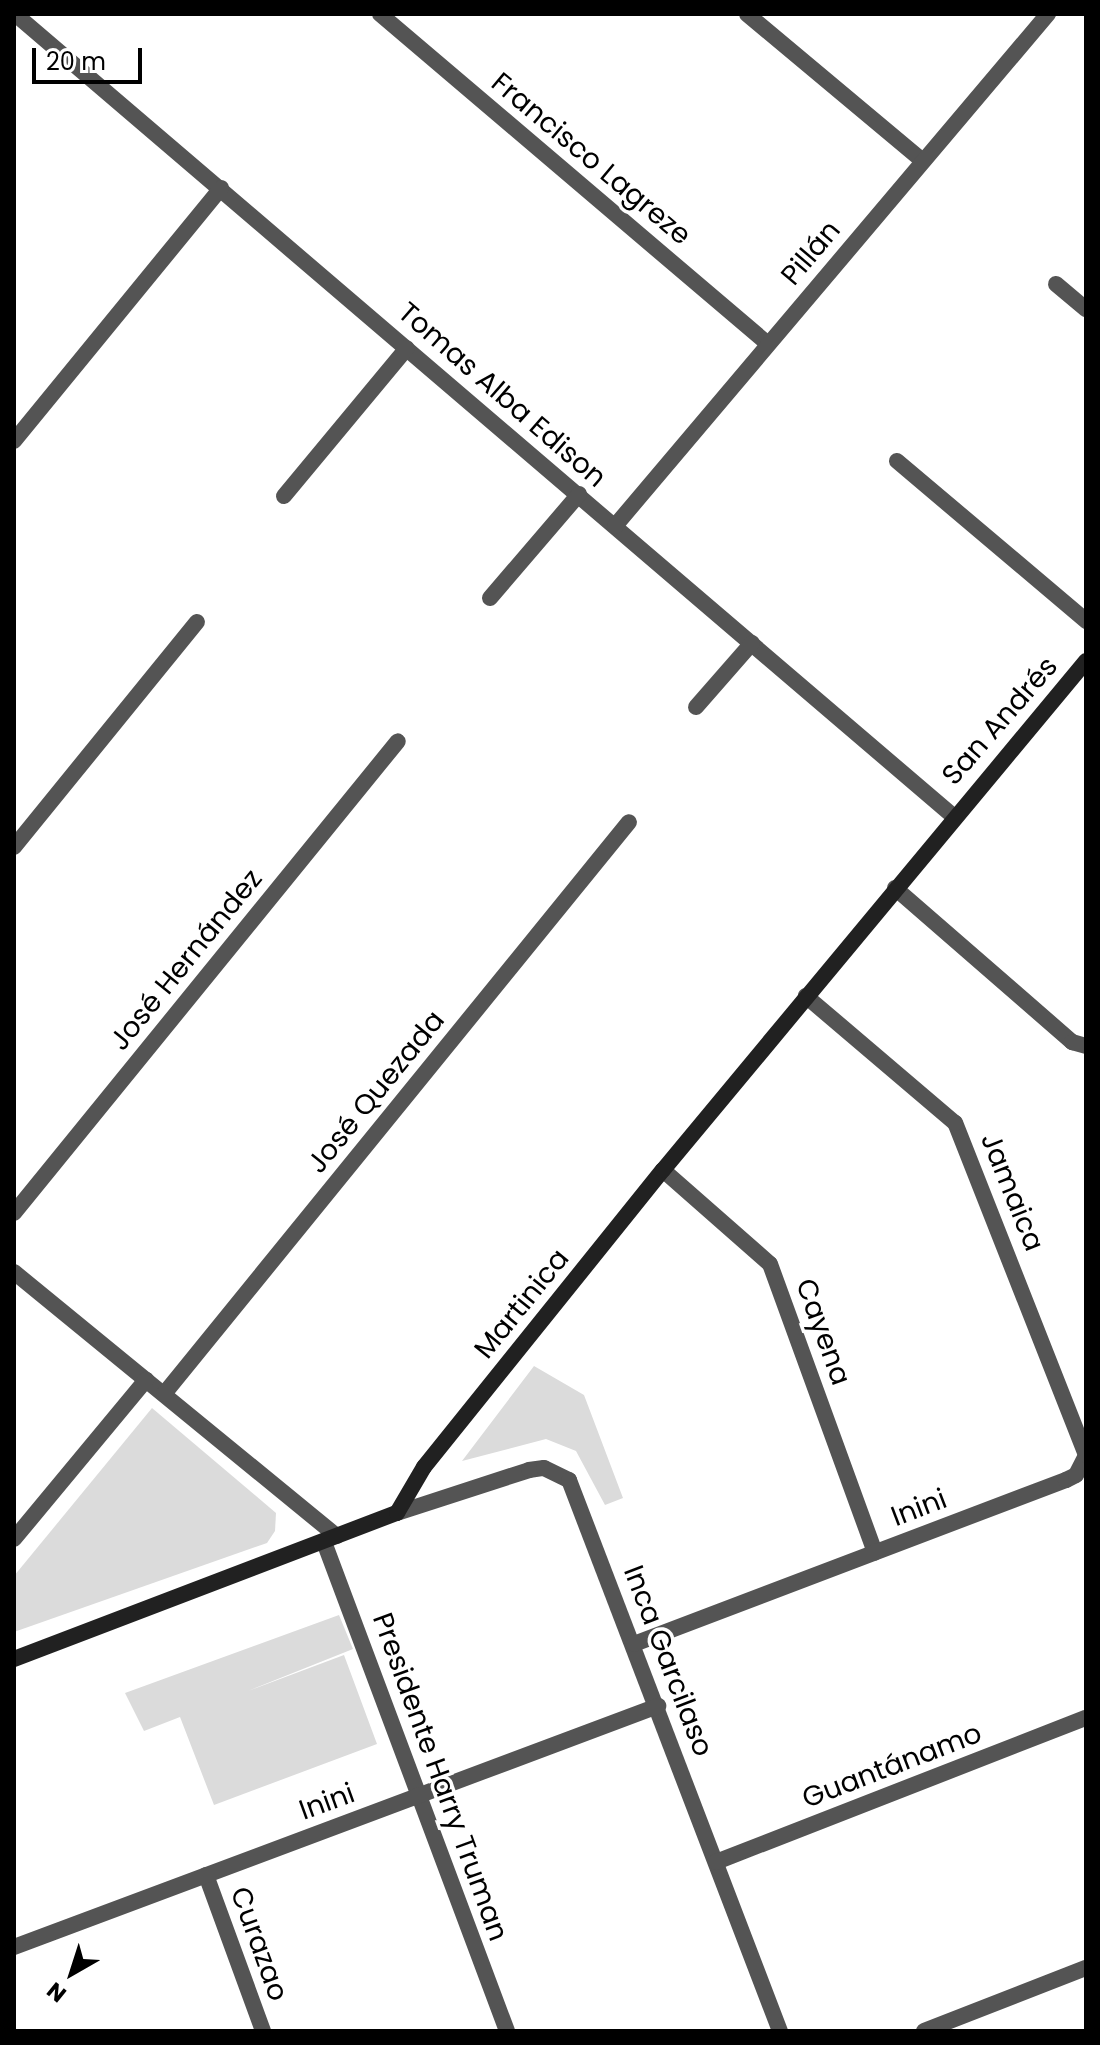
<!DOCTYPE html>
<meta charset="utf-8">
<style>
body{margin:0}
#map{position:relative;width:1100px;height:2045px;overflow:hidden;background:#fff;font-family:Poppins,sans-serif}
div>[style]{position:absolute}
[style*='--x']{left:calc(var(--x)*1px);top:calc(var(--y)*1px);width:calc(var(--w)*1px);rotate:calc(var(--a)*1deg)}
.green>*{inset:0;background:#dbdbdb}
.street>*{height:16px;margin:-8px;padding:0 8px;transform-origin:8px;border-radius:8px;background:#545454}
.secondary>*{height:16px;margin:-8px;padding:0 8px;transform-origin:8px;border-radius:8px;background:#212121}
span{translate:-50% -50%;white-space:nowrap;text-align:center;line-height:1.15;-webkit-text-stroke:7px #fff;paint-order:stroke}
.street-label{font-size:28px;color:#000}
.frame{position:absolute;inset:0;border:16px solid #000;pointer-events:none}
.north{position:absolute;left:32px;top:1933px;width:80px;height:80px;-webkit-text-stroke:6px #fff;paint-order:stroke;rotate:219deg;font-size:22px;font-weight:700;line-height:32px;text-align:center;color:#000}
.north::after{content:'';display:block;margin:auto;width:28px;height:36px;background:#000;clip-path:polygon(50% 0,100% 100%,50% 72%,0 100%)}
.scale{position:absolute;left:32px;top:48px;width:110px;height:36px;box-sizing:border-box;border:4px solid #000;border-top:0;padding-left:10px;font-size:24px;line-height:28px;white-space:nowrap;color:#000;-webkit-text-stroke:6px #fff;paint-order:stroke}
</style>
<div id="map">
<div class="green">
<i style="clip-path:polygon(534px 1366px,584px 1395px,623px 1498px,605px 1505px,576px 1451px,546px 1439px,462px 1461px)"></i>
<i style="clip-path:polygon(152px 1408px,276px 1513px,275px 1531px,267px 1543px,14px 1632px,14px 1576px)"></i>
<i style="clip-path:polygon(339px 1615px,353px 1649px,248px 1691px,344px 1655px,377px 1744px,214px 1805px,180px 1717px,144px 1731px,125px 1693px)"></i>
</div>
<div class="street">
<i style="--x:15;--y:14;--w:1234;--a:40.53"></i>
<i style="--x:380;--y:14;--w:509;--a:40.38"></i>
<i style="--x:747;--y:14;--w:229;--a:39.9"></i>
<i style="--x:1056;--y:284;--w:39;--a:40"></i>
<i style="--x:14;--y:441;--w:327;--a:-50.7"></i>
<i style="--x:897;--y:461;--w:248;--a:40.2"></i>
<i style="--x:284;--y:496;--w:192;--a:-50.3"></i>
<i style="--x:615;--y:526;--w:671;--a:-49.78"></i>
<i style="--x:490;--y:598;--w:137;--a:-49.4"></i>
<i style="--x:696;--y:707;--w:85;--a:-48.8"></i>
<i style="--x:14;--y:847;--w:290;--a:-50.9"></i>
<i style="--x:895;--y:888;--w:235;--a:41"></i>
<i style="--x:1072;--y:1042;--w:15;--a:16"></i>
<i style="--x:663;--y:1170;--w:142;--a:41.3"></i>
<i style="--x:770;--y:1264;--w:307;--a:70"></i>
<i style="--x:14;--y:1213;--w:608;--a:-50.87"></i>
<i style="--x:14;--y:1272;--w:417;--a:39.3"></i>
<i style="--x:164;--y:1394;--w:737;--a:-50.89"></i>
<i style="--x:397;--y:1513;--w:139;--a:-18"></i>
<i style="--x:529;--y:1470;--w:15;--a:-8"></i>
<i style="--x:544;--y:1468;--w:28;--a:26"></i>
<i style="--x:569;--y:1480;--w:590;--a:69.05"></i>
<i style="--x:14;--y:1539;--w:207;--a:-50.3"></i>
<i style="--x:324;--y:1542;--w:522;--a:69.48"></i>
<i style="--x:634;--y:1644;--w:462;--a:-20.8"></i>
<i style="--x:1066;--y:1480;--w:11;--a:-27"></i>
<i style="--x:1076;--y:1475;--w:22;--a:-63"></i>
<i style="--x:1086;--y:1455;--w:357;--a:-111.5"></i>
<i style="--x:955;--y:1123;--w:196;--a:-139.6"></i>
<i style="--x:716;--y:1862;--w:397;--a:-21.3"></i>
<i style="--x:206;--y:1875;--w:166;--a:69.9"></i>
<i style="--x:14;--y:1947;--w:688;--a:-20.52"></i>
<i style="--x:924;--y:2031;--w:174;--a:-21.3"></i>
</div>
<div class="secondary">
<i style="--x:14;--y:1659;--w:410;--a:-20.9"></i>
<i style="--x:397;--y:1513;--w:53;--a:-59.6"></i>
<i style="--x:424;--y:1467;--w:381;--a:-51.2"></i>
<i style="--x:663;--y:1170;--w:662;--a:-50.27"></i>
</div>
<div class="street-label">
<span style="left:591px;top:159px;rotate:40deg">Francisco Lagreze</span>
<span style="left:811px;top:253px;rotate:-50deg">Pillán</span>
<span style="left:502px;top:395px;rotate:41deg">Tomas Alba Edison</span>
<span style="left:1000px;top:721px;rotate:-49deg">San Andrés</span>
<span style="left:186px;top:960px;rotate:-51deg">José Hernández</span>
<span style="left:376px;top:1092px;rotate:-51deg">José Quezada</span>
<span style="left:1012px;top:1192px;rotate:68deg">Jamaica</span>
<span style="left:522px;top:1304px;rotate:-51deg">Martinica</span>
<span style="left:823px;top:1332px;rotate:70deg">Cayena</span>
<span style="left:919px;top:1508px;rotate:-21deg">Inini</span>
<span style="left:668px;top:1661px;rotate:69deg">Inca Garcilaso</span>
<span style="left:892px;top:1766px;rotate:-21deg">Guantánamo</span>
<span style="left:440px;top:1777px;rotate:70deg">Presidente Harry Truman</span>
<span style="left:327px;top:1802px;rotate:-20deg">Inini</span>
<span style="left:259px;top:1944px;rotate:70deg">Curazao</span>
</div>
<div class="frame"></div>
<div class="north">N</div>
<div class="scale">20 m</div>
</div>
